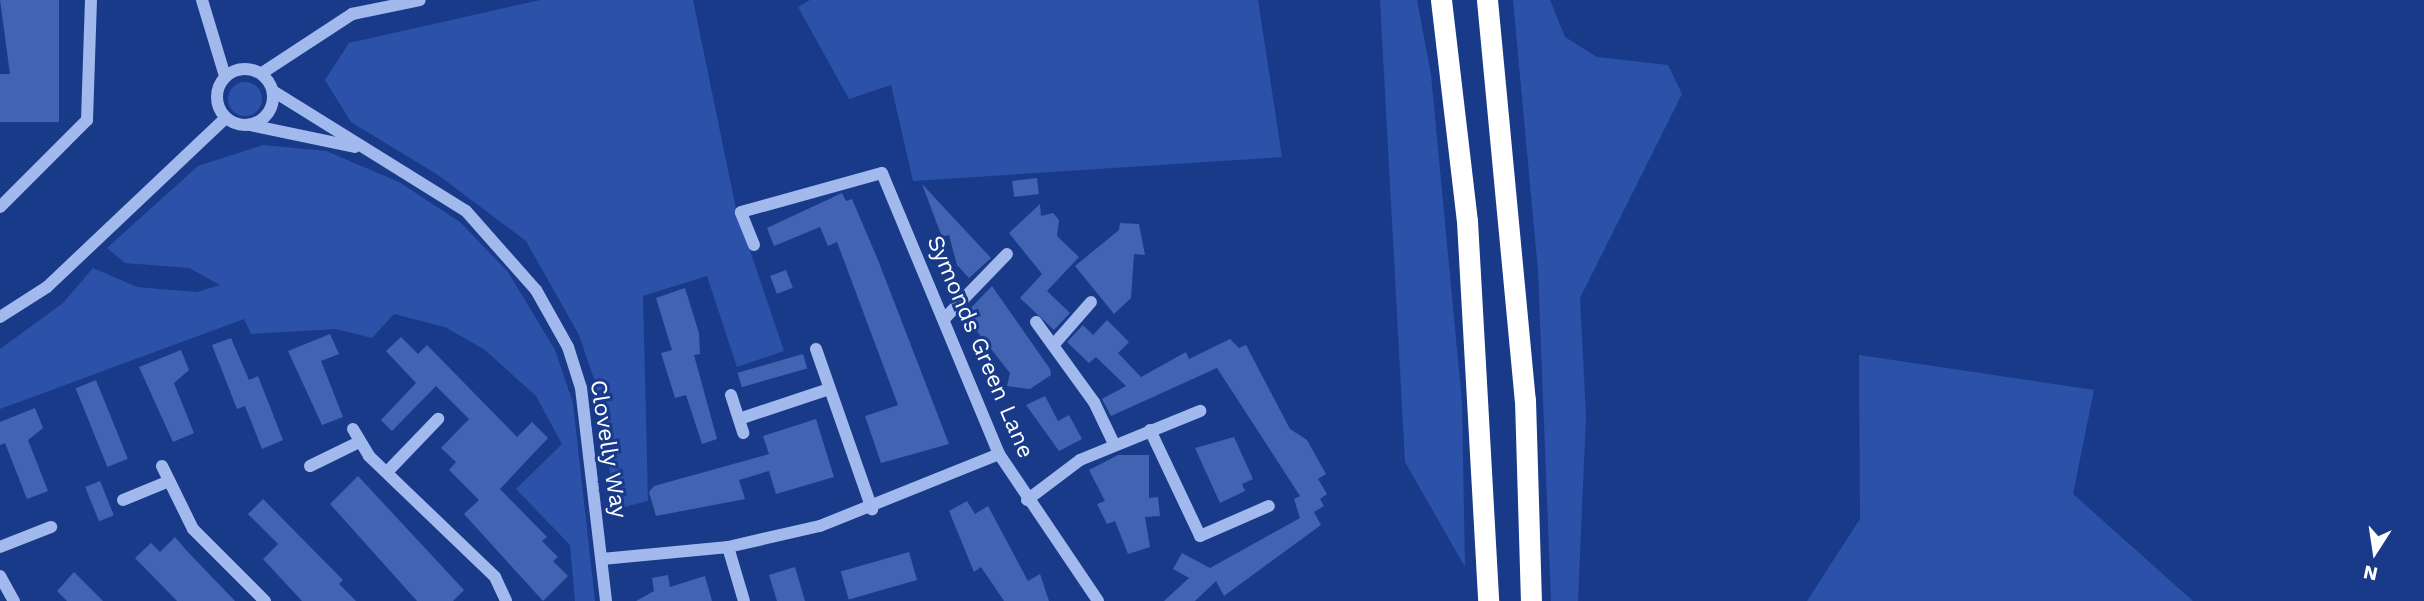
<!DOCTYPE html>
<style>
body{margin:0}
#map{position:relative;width:2424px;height:601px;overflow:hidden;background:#193a89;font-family:"Work Sans",sans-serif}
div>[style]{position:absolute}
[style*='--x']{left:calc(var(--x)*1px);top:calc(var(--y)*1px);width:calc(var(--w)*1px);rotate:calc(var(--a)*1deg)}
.green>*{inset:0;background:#2b52a8}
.round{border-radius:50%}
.building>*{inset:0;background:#4163b2;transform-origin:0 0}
.minor>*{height:12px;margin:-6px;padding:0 6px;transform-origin:6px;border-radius:6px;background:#a2b9ed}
.minor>.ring{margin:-6px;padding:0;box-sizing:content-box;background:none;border:12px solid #a2b9ed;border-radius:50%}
.highway>*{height:21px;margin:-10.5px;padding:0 10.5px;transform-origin:10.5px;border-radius:10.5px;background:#fff}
span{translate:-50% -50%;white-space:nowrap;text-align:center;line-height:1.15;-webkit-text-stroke:6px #193a89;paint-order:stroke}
.street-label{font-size:23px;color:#fff}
.north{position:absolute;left:2340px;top:517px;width:70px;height:70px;-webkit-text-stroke:5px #193a89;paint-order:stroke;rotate:192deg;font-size:19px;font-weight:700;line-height:28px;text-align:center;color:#fff}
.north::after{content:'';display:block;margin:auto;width:24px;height:32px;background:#fff;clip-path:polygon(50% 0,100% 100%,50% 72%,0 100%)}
</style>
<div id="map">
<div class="green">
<i style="clip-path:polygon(540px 0,693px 0,736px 209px,784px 351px,737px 367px,707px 276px,643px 296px,648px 501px,616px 509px,595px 382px,579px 335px,526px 241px,438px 175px,351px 122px,325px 80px,349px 43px)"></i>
<i style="clip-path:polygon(810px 0,1258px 0,1282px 157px,913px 181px,891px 85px,849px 99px,798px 7px)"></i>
<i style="clip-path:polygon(1380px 0,1417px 0,1431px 75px,1462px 402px,1465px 567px,1405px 462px)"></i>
<i style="clip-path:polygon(1513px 0,1550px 0,1565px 37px,1597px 57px,1668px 65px,1682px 94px,1580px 298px,1586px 416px,1578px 601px,1551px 601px,1538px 271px)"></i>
<i class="round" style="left:228px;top:82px;width:34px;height:34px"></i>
<i style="clip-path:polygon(263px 145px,326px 151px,399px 182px,460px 222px,508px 272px,555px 350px,573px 403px,595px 601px,575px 601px,570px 545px,516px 489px,562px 444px,536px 396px,485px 350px,445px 327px,394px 314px,372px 338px,336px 329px,251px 334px,244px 319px,0 409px,0 349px,63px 303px,93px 268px,137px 287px,197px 292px,220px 285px,189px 268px,125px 263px,107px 248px,198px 166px)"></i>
<i style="clip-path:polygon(1859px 355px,2094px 390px,2073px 494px,2193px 601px,1807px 601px,1860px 519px)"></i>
</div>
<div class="building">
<i style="clip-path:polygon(0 0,59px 0,59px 122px,0 122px,0 74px,10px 74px)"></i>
<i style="left:1037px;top:178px;width:16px;height:25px;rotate:83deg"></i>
<i style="clip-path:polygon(922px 184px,991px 258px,969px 278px,957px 265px,949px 235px,942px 237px)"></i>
<i style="clip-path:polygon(842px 193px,846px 201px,852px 199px,878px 260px,949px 444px,881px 463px,865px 416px,898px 405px,837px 242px,828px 246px,820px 227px,774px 246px,767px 228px)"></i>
<i style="clip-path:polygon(1040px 204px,1041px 216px,1053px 213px,1059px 220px,1057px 236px,1079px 257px,1047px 291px,1070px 313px,1054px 330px,1020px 298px,1042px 274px,1009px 233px)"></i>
<i style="clip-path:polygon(1120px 223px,1139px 224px,1145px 255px,1134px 254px,1131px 298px,1114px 314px,1075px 266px,1119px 230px)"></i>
<i style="left:786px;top:270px;width:19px;height:17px;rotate:69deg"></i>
<i style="clip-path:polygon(992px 286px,1050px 369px,1051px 375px,1030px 389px,1007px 386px,1010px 373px,964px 315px)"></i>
<i style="clip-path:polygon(685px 288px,699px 333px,700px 354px,694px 355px,717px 439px,702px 444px,686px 395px,675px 398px,661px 353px,672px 350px,656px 298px)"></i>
<i style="clip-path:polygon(1107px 320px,1129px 342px,1118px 353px,1141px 377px,1186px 352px,1189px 359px,1230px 339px,1239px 348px,1246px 345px,1290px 429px,1307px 440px,1326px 474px,1318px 479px,1327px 494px,1320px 499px,1324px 506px,1314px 512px,1321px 525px,1224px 596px,1216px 581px,1195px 601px,1164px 601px,1189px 578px,1173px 569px,1182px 553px,1210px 568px,1300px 518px,1294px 499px,1300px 496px,1217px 368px,1111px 416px,1102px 399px,1126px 386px,1096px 357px,1089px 363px,1067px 342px,1083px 325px,1093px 335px)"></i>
<i style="clip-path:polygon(330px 334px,339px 354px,321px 361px,343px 417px,322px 425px,288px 351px)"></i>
<i style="clip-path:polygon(401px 337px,418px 354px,427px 345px,517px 437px,532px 422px,548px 438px,500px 489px,547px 537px,542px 541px,558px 557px,553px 561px,568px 576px,543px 601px,464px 514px,479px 500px,449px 470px,456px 462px,441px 448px,469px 419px,436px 386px,392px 431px,381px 420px,416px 383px,386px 351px)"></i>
<i style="clip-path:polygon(231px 338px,249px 380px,258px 376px,283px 440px,262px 449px,245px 406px,237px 409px,212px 345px)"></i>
<i style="clip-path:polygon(181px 350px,189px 370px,174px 383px,194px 433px,173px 442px,139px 367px)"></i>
<i style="left:803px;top:354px;width:15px;height:68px;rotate:74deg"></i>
<i style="left:96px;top:380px;width:85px;height:22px;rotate:68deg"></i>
<i style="clip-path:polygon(1045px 396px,1058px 421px,1069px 415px,1082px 439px,1059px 451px,1026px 405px)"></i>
<i style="clip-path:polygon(35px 408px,43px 428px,28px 440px,48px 491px,27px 499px,5px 443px,0 445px,0 422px)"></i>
<i style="clip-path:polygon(816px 419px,834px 477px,776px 494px,769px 471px,739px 480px,745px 499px,656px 516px,649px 492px,654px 486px,769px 454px,763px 436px)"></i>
<i style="clip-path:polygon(1234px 437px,1253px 479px,1242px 484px,1245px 491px,1220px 503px,1195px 448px)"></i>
<i style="clip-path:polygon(1118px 455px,1149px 455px,1149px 498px,1158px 497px,1160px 516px,1145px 517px,1150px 547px,1128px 554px,1115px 521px,1107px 524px,1097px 504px,1105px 501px,1089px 470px)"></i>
<i style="clip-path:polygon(358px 476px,464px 590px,453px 601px,417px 601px,330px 504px)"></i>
<i style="left:100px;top:481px;width:37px;height:16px;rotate:68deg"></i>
<i style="clip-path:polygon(263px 499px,343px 580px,339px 584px,356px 601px,302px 601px,263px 559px,278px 544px,248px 514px)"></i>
<i style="clip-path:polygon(967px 501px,975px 514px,988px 506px,1028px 581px,1040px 574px,1049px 601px,1004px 601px,981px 567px,974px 572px,949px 511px)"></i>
<i style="clip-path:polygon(175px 537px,186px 550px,235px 601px,177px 601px,135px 558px,151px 543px,160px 552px)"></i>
<i style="left:909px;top:552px;width:29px;height:71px;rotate:74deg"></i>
<i style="clip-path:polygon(795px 567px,805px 601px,777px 601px,769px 575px)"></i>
<i style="clip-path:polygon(74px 572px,103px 601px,67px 601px,57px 591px)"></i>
<i style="clip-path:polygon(668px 575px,670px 587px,705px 576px,712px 601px,636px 601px,654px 591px,652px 578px)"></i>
</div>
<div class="minor">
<i style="--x:202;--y:0;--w:79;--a:73.2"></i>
<i class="ring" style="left:217px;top:69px;width:44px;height:44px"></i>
<i style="--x:262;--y:73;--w:108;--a:-33.2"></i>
<i style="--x:352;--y:14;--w:69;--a:-11.6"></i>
<i style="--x:273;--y:91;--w:227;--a:31.9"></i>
<i style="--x:466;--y:211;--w:106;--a:48.5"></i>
<i style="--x:536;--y:290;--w:65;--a:60.7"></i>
<i style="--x:568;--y:347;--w:43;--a:72.4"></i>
<i style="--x:581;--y:388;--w:214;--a:83.3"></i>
<i style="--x:250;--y:125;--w:107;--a:11.8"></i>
<i style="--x:0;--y:207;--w:123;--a:-45"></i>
<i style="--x:87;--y:120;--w:120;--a:-88.1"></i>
<i style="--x:754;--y:245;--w:35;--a:-112"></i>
<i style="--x:741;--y:212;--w:146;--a:-15.5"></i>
<i style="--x:882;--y:173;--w:304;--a:67.4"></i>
<i style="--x:999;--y:454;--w:177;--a:56"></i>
<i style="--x:0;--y:317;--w:56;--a:-32.6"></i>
<i style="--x:47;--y:287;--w:246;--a:-43.4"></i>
<i style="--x:945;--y:318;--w:89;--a:-45.9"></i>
<i style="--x:1036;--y:322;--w:99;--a:54.1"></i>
<i style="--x:1094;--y:402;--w:47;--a:64.5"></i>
<i style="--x:1056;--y:342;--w:53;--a:-48.8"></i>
<i style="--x:816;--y:349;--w:170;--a:70.7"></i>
<i style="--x:731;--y:395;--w:40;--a:72"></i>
<i style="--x:739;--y:419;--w:95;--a:-18.4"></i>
<i style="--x:353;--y:429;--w:31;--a:59"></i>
<i style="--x:369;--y:456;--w:175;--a:43.8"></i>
<i style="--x:495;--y:577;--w:26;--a:65"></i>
<i style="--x:1150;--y:430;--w:117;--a:64.7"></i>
<i style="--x:1200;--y:536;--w:75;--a:-23.5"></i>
<i style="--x:162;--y:466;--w:70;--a:63.8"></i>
<i style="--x:193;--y:529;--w:102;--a:45"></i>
<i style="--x:310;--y:466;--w:55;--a:-26.1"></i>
<i style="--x:387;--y:472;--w:74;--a:-46.1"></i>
<i style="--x:123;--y:500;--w:50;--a:-22.4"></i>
<i style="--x:1027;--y:500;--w:66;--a:-37"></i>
<i style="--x:1080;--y:460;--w:130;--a:-22.2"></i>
<i style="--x:0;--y:547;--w:55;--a:-21.4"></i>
<i style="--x:728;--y:547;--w:56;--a:73.5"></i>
<i style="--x:602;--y:559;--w:127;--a:-5.4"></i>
<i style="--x:728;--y:547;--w:94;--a:-12.9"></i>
<i style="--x:820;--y:526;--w:193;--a:-21.9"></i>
<i style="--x:0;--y:576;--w:29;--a:61"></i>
</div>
<div class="highway">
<i style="--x:1441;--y:0;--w:223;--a:83.3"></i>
<i style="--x:1467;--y:221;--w:381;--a:86.8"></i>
<i style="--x:1487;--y:0;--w:402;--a:84.6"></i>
<i style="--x:1525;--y:400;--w:201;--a:88.3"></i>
</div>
<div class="street-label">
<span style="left:980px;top:347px;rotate:67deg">Symonds Green Lane</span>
<span style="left:608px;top:449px;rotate:81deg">Clovelly Way</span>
</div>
<div class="north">N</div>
</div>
